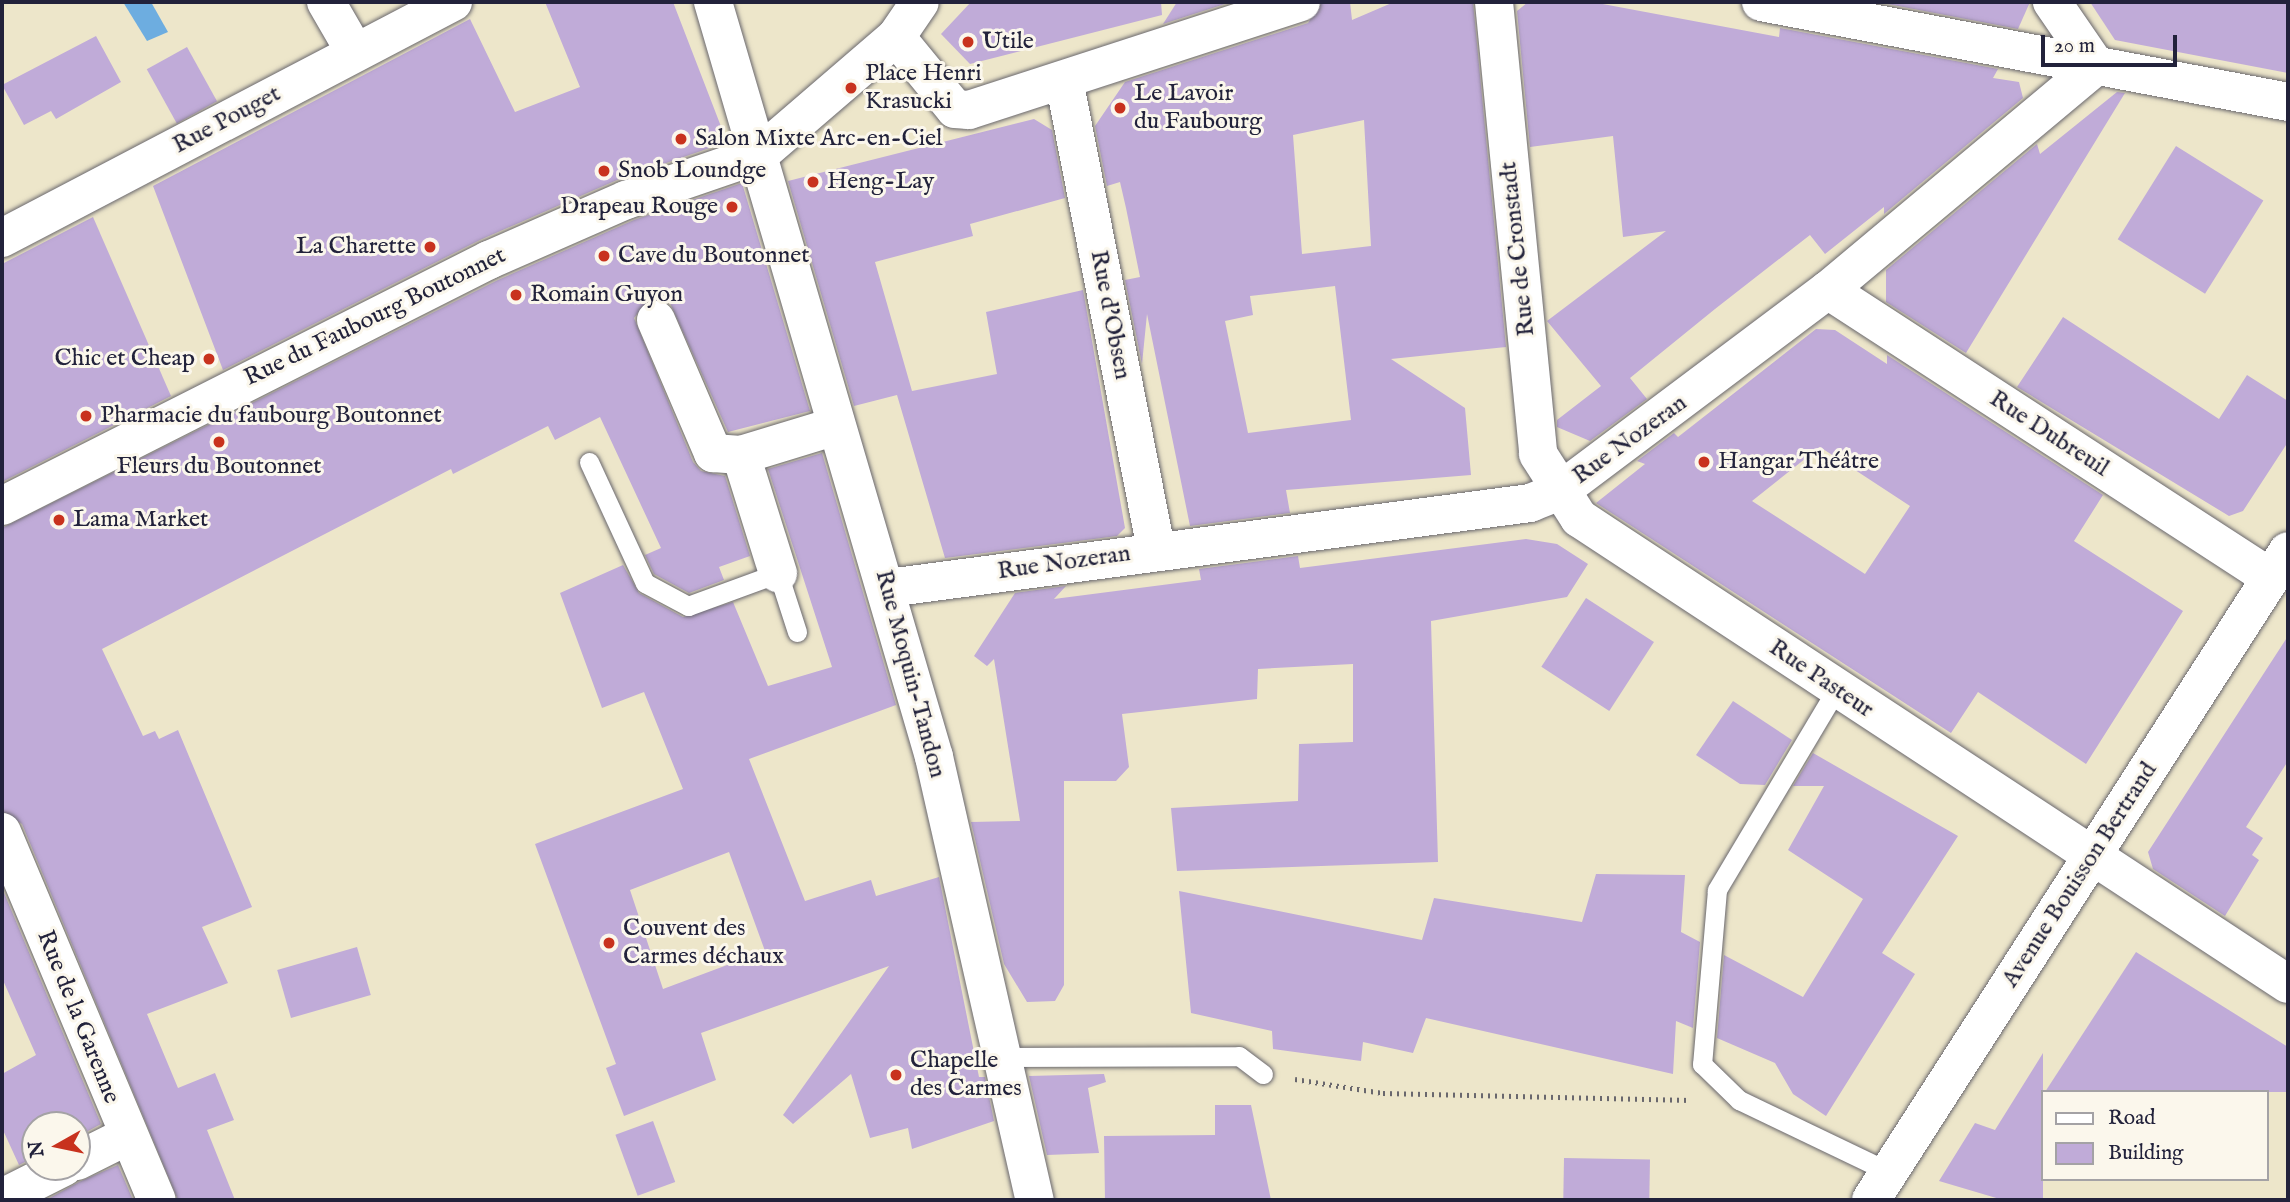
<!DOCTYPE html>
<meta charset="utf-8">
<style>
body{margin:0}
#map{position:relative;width:2290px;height:1202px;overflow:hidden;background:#ede6ca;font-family:"IM FELL English",serif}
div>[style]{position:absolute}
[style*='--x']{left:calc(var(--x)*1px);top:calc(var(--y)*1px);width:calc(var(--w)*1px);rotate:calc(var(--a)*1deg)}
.water>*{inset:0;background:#6dade0}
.building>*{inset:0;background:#c0abd8;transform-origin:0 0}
.path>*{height:4.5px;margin-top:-2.25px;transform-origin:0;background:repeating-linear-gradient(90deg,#69676d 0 2px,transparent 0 7px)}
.roads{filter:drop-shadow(0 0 2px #69676d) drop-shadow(0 0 2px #69676d)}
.lane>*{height:19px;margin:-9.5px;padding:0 9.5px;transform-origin:9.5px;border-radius:9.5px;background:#fff}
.street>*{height:38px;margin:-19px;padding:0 19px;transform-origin:19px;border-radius:19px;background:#fff}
.dots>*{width:19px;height:19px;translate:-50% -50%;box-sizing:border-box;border:4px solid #fbf7ec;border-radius:50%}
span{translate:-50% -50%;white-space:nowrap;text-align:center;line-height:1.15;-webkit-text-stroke:6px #fbf7ec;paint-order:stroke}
.poi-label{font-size:24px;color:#22223b}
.left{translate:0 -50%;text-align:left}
.right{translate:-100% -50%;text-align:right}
.street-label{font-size:24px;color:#22223b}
.frame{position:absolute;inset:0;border:4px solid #22223b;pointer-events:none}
.legend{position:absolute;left:2041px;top:1090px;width:228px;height:91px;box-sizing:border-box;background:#fbf7ec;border:2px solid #a4a2a5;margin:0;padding:9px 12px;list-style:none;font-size:21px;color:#22223b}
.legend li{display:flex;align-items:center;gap:14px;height:35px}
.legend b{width:35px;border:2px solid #a4a2a5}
.north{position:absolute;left:21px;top:1111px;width:70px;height:70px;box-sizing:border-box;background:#fbf7ec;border:2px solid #a4a2a5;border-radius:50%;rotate:261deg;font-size:19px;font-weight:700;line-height:28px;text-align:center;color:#22223b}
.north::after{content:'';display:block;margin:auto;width:24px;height:32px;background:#c8321e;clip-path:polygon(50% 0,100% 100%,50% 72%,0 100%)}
.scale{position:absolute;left:2041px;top:35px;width:136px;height:32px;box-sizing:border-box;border:4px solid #22223b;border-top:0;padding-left:9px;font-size:21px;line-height:24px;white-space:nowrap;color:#22223b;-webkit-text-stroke:5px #fbf7ec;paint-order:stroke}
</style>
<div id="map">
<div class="water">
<i style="clip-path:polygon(123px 2px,151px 2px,168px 32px,147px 41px)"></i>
</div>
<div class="building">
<i style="clip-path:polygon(545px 2px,673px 2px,727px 142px,617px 180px,480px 240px,223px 370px,153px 186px,470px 19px,515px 112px,580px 87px)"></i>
<i style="clip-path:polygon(971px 2px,1161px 2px,1162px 15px,970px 64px,941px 34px)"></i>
<i style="clip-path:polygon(1177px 2px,1231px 2px,1163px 24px)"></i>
<i style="clip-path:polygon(evenodd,1322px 2px,1350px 2px,1352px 20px,1394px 2px,1473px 2px,1506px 347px,1391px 359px,1465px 408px,1471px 475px,1286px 490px,1290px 513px,1190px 526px,1147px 314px,1142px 364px,1125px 280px,1140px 277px,1126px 208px,1120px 182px,1107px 186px,1095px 126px,1125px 82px,1308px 23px,1322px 2px,1364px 120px,1371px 246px,1302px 254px,1293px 135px,1364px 120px,1322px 2px,1335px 286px,1351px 420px,1248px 433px,1225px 321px,1253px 315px,1250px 296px,1335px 286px)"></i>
<i style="clip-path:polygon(1528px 2px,1592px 2px,1779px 37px,1780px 28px,1998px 69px,1993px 78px,2019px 82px,2023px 98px,1884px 214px,1884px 207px,1825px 254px,1810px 235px,1715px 309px,1630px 378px,1647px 399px,1590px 441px,1557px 427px,1557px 420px,1601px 386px,1547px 321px,1666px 231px,1623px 237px,1613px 136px,1530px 147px,1517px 11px)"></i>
<i style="clip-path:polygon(1877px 2px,2030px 2px,2018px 29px)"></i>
<i style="clip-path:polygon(2090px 2px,2288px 2px,2288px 73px,2115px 40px)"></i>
<i style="clip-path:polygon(96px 36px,121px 82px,56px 119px,51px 111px,24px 125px,2px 85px)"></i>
<i style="left:187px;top:47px;width:62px;height:46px;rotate:61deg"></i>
<i style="clip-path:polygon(2117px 92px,2125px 93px,1966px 353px,1886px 302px,1886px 270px,2037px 144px,2040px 154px)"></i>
<i style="clip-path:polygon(1034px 119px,1052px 130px,1065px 198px,970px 224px,973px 236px,875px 262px,912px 391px,907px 392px,997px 374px,986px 312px,1083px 290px,1125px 528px,1117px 536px,945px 558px,897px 395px,854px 406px,788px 181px)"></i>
<i style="left:2176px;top:146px;width:103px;height:110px;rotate:32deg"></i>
<i style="clip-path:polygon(742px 183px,810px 411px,728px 432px,670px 303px,648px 300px,634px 318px,693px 462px,701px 471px,725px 476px,750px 556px,719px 567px,724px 580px,689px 593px,654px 574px,645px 555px,661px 548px,600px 417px,555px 440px,548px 426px,453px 474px,451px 469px,102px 649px,143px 736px,155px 731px,159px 739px,178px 730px,252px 907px,202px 927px,228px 983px,147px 1014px,178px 1088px,215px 1073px,234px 1120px,207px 1130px,235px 1200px,178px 1200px,22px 824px,2px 811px,2px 528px,498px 280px,634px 220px)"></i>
<i style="clip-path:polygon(93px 217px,171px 396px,2px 482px,2px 264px)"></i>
<i style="clip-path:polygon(2063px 317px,2219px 419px,2247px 375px,2288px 401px,2288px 442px,2243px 511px,2229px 516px,2017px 387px)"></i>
<i style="clip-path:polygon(evenodd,1816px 329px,1835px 330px,1887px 364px,1887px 355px,2103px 495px,2074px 541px,2183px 611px,2086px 764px,1978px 692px,1951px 733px,1596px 503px,1645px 464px,1637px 461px,1674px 433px,1678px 437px,1816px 329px,1820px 447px,1910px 506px,1865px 574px,1752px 501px,1820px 447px)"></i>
<i style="clip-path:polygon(evenodd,822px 453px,896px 705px,749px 759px,805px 901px,871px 880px,876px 896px,939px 877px,979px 1077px,985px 1077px,994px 1121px,912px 1149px,908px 1128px,870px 1138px,851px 1074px,793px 1124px,783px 1115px,889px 966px,701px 1033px,716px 1080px,624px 1116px,606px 1068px,616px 1064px,535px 844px,683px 789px,644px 692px,602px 708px,560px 593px,623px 565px,639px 593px,683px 617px,733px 602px,768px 686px,832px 667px,768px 469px,822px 453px,729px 852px,765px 951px,663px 989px,630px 890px,729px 852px)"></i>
<i style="clip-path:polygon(1526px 539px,1557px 544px,1588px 564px,1567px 597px,1431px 621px,1438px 862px,1177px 871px,1171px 808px,1298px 801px,1299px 744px,1353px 742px,1353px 664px,1258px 669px,1257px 699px,1122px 714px,1129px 767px,1116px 781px,1064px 781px,1064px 985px,1055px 1001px,1027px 1002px,1004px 964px,971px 822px,1020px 821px,994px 659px,987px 666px,974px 656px,1015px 593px,1066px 586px,1054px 599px,1201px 580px,1199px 569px,1298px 556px,1300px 568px)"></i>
<i style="left:1586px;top:598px;width:81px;height:82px;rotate:33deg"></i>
<i style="clip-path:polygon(2288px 636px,2288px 761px,2246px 827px,2263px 838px,2252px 855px,2259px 860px,2225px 916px,2153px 869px,2148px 852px)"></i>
<i style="clip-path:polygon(1733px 701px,1792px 740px,1765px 785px,1740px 784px,1696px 755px)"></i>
<i style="clip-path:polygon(1813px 753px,1958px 836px,1882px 953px,1915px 974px,1826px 1116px,1793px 1094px,1775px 1063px,1717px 1038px,1724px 955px,1803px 997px,1863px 899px,1788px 850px,1824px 786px,1793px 786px)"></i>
<i style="clip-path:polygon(1596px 874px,1685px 875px,1681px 932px,1700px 942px,1693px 1028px,1676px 1021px,1673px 1074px,1426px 1018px,1413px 1053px,1363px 1042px,1361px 1061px,1273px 1049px,1272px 1031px,1191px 1013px,1179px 891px,1422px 940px,1434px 898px,1582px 922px)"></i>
<i style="clip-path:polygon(2px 888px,101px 1124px,77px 1137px,77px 1125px,35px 1125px,35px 1157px,19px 1165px,2px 1128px,2px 1074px,36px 1055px,2px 978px)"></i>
<i style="left:357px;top:947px;width:50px;height:83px;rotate:74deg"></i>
<i style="clip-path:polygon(2136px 952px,2288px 1047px,2288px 1092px,2045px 1092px)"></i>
<i style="clip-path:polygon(2043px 1053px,2043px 1200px,2003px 1200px,1939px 1181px,1975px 1123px,1995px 1130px)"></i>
<i style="clip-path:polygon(1104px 1074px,1106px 1082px,1088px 1088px,1099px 1153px,1047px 1155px,1029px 1076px)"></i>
<i style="clip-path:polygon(1215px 1105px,1251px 1105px,1271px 1200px,1105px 1200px,1104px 1136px,1215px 1135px)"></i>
<i style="left:653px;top:1121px;width:65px;height:40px;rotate:70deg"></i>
<i style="left:1564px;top:1158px;width:86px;height:42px;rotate:1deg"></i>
<i style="clip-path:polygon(118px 1165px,133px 1200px,46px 1200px,79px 1182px)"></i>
</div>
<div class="path">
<i style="--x:1295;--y:1079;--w:89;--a:9"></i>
<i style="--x:1383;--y:1093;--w:308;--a:1.3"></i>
</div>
<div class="roads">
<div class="lane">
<i style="--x:589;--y:462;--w:133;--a:65.2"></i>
<i style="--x:645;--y:583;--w:49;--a:28.1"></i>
<i style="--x:688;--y:606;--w:96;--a:-20.1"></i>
<i style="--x:778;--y:573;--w:62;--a:72.1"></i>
<i style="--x:1836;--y:690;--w:233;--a:120.8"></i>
<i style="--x:1717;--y:890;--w:175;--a:94.9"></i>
<i style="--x:1702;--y:1064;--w:52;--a:44.2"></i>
<i style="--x:1739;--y:1100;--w:166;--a:25.6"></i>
<i style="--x:1002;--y:1057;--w:237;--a:-0.2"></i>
<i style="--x:1239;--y:1056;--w:30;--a:37"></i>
</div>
<div class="street">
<i style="--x:326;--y:2;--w:58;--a:59.9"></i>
<i style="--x:713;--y:2;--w:787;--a:73.68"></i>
<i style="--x:934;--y:757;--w:454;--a:77.2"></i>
<i style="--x:1494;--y:2;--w:454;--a:84.4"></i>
<i style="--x:1538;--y:454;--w:76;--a:57.4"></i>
<i style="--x:1579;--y:518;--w:848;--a:33.32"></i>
<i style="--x:1761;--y:2;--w:536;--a:10.74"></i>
<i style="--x:896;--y:37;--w:93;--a:50.7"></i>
<i style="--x:955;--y:109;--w:14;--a:4"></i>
<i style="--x:969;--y:110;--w:349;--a:-18"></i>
<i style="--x:1064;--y:80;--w:479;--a:78.9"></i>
<i style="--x:2;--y:238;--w:509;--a:-27.62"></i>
<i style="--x:1828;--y:290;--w:528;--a:33.03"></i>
<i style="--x:656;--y:320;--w:145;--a:66.8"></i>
<i style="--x:713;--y:453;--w:28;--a:4"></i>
<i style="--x:741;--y:455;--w:99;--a:-17"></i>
<i style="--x:741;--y:455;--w:124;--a:72.6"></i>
<i style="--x:2;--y:506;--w:546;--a:-26.8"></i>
<i style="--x:489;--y:260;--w:150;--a:-23.7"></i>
<i style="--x:626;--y:200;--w:142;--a:-18.9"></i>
<i style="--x:760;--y:154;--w:179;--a:-40.7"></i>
<i style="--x:896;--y:37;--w:42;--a:-55.6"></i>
<i style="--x:888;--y:588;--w:648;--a:-7.54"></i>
<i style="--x:1530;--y:503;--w:32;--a:-22"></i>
<i style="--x:1560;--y:491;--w:335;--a:-36.9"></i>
<i style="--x:1828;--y:290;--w:349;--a:-39.9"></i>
<i style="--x:2096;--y:66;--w:78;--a:-124.5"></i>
<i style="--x:2;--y:832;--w:399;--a:67.2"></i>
<i style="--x:77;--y:1161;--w:56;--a:-26.6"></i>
<i style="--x:2;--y:1198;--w:69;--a:-26.6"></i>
<i style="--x:1871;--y:1200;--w:771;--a:-57.28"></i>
</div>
</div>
<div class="dots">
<i style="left:968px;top:42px;background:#c8321e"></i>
<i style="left:851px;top:88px;background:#c8321e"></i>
<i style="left:1120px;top:108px;background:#c8321e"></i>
<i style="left:681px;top:139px;background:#c8321e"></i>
<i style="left:604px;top:171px;background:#c8321e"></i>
<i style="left:813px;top:182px;background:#c8321e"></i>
<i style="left:732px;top:207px;background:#c8321e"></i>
<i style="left:430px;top:247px;background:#c8321e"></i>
<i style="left:604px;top:256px;background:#c8321e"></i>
<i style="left:516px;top:295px;background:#c8321e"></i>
<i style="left:209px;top:359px;background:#c8321e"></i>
<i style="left:86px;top:416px;background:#c8321e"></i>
<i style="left:219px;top:442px;background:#c8321e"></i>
<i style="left:1704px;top:462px;background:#c8321e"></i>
<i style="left:59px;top:520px;background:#c8321e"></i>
<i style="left:609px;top:943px;background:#c8321e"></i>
<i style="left:896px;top:1075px;background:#c8321e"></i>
</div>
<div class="poi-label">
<span class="left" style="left:982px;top:42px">Utile</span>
<span class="left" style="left:865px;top:88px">Place Henri<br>Krasucki</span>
<span class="left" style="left:1134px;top:108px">Le Lavoir<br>du Faubourg</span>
<span class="left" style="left:695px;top:139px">Salon Mixte Arc-en-Ciel</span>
<span class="left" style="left:618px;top:171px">Snob Loundge</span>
<span class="left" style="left:827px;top:182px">Heng-Lay</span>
<span class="right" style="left:718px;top:207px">Drapeau Rouge</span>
<span class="right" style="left:416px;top:247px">La Charette</span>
<span class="left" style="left:618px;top:256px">Cave du Boutonnet</span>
<span class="left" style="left:530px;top:295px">Romain Guyon</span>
<span class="right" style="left:195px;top:359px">Chic et Cheap</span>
<span class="left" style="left:100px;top:416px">Pharmacie du faubourg Boutonnet</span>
<span class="left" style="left:1718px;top:462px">Hangar Théâtre</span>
<span style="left:219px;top:467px">Fleurs du Boutonnet</span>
<span class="left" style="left:73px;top:520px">Lama Market</span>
<span class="left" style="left:623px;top:943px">Couvent des<br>Carmes déchaux</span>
<span class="left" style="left:910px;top:1075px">Chapelle<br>des Carmes</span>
</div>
<div class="street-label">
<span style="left:227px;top:120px;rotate:-28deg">Rue Pouget</span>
<span style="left:1518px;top:249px;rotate:-96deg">Rue de Cronstadt</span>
<span style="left:1110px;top:315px;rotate:79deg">Rue d'Obsen</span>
<span style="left:375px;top:317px;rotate:-26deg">Rue du Faubourg Boutonnet</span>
<span style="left:2049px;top:434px;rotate:33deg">Rue Dubreuil</span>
<span style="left:1630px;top:440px;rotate:-36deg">Rue Nozeran</span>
<span style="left:1064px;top:563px;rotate:-8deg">Rue Nozeran</span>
<span style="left:910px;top:674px;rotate:75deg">Rue Moquin-Tandon</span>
<span style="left:1821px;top:679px;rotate:34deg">Rue Pasteur</span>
<span style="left:2080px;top:875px;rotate:-57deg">Avenue Bouisson Bertrand</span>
<span style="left:78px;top:1017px;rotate:68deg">Rue de la Garenne</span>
</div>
<div class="frame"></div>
<ul class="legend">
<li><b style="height:9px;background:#fff"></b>Road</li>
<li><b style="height:19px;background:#c0abd8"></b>Building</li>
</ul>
<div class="north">N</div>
<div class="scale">20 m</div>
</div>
